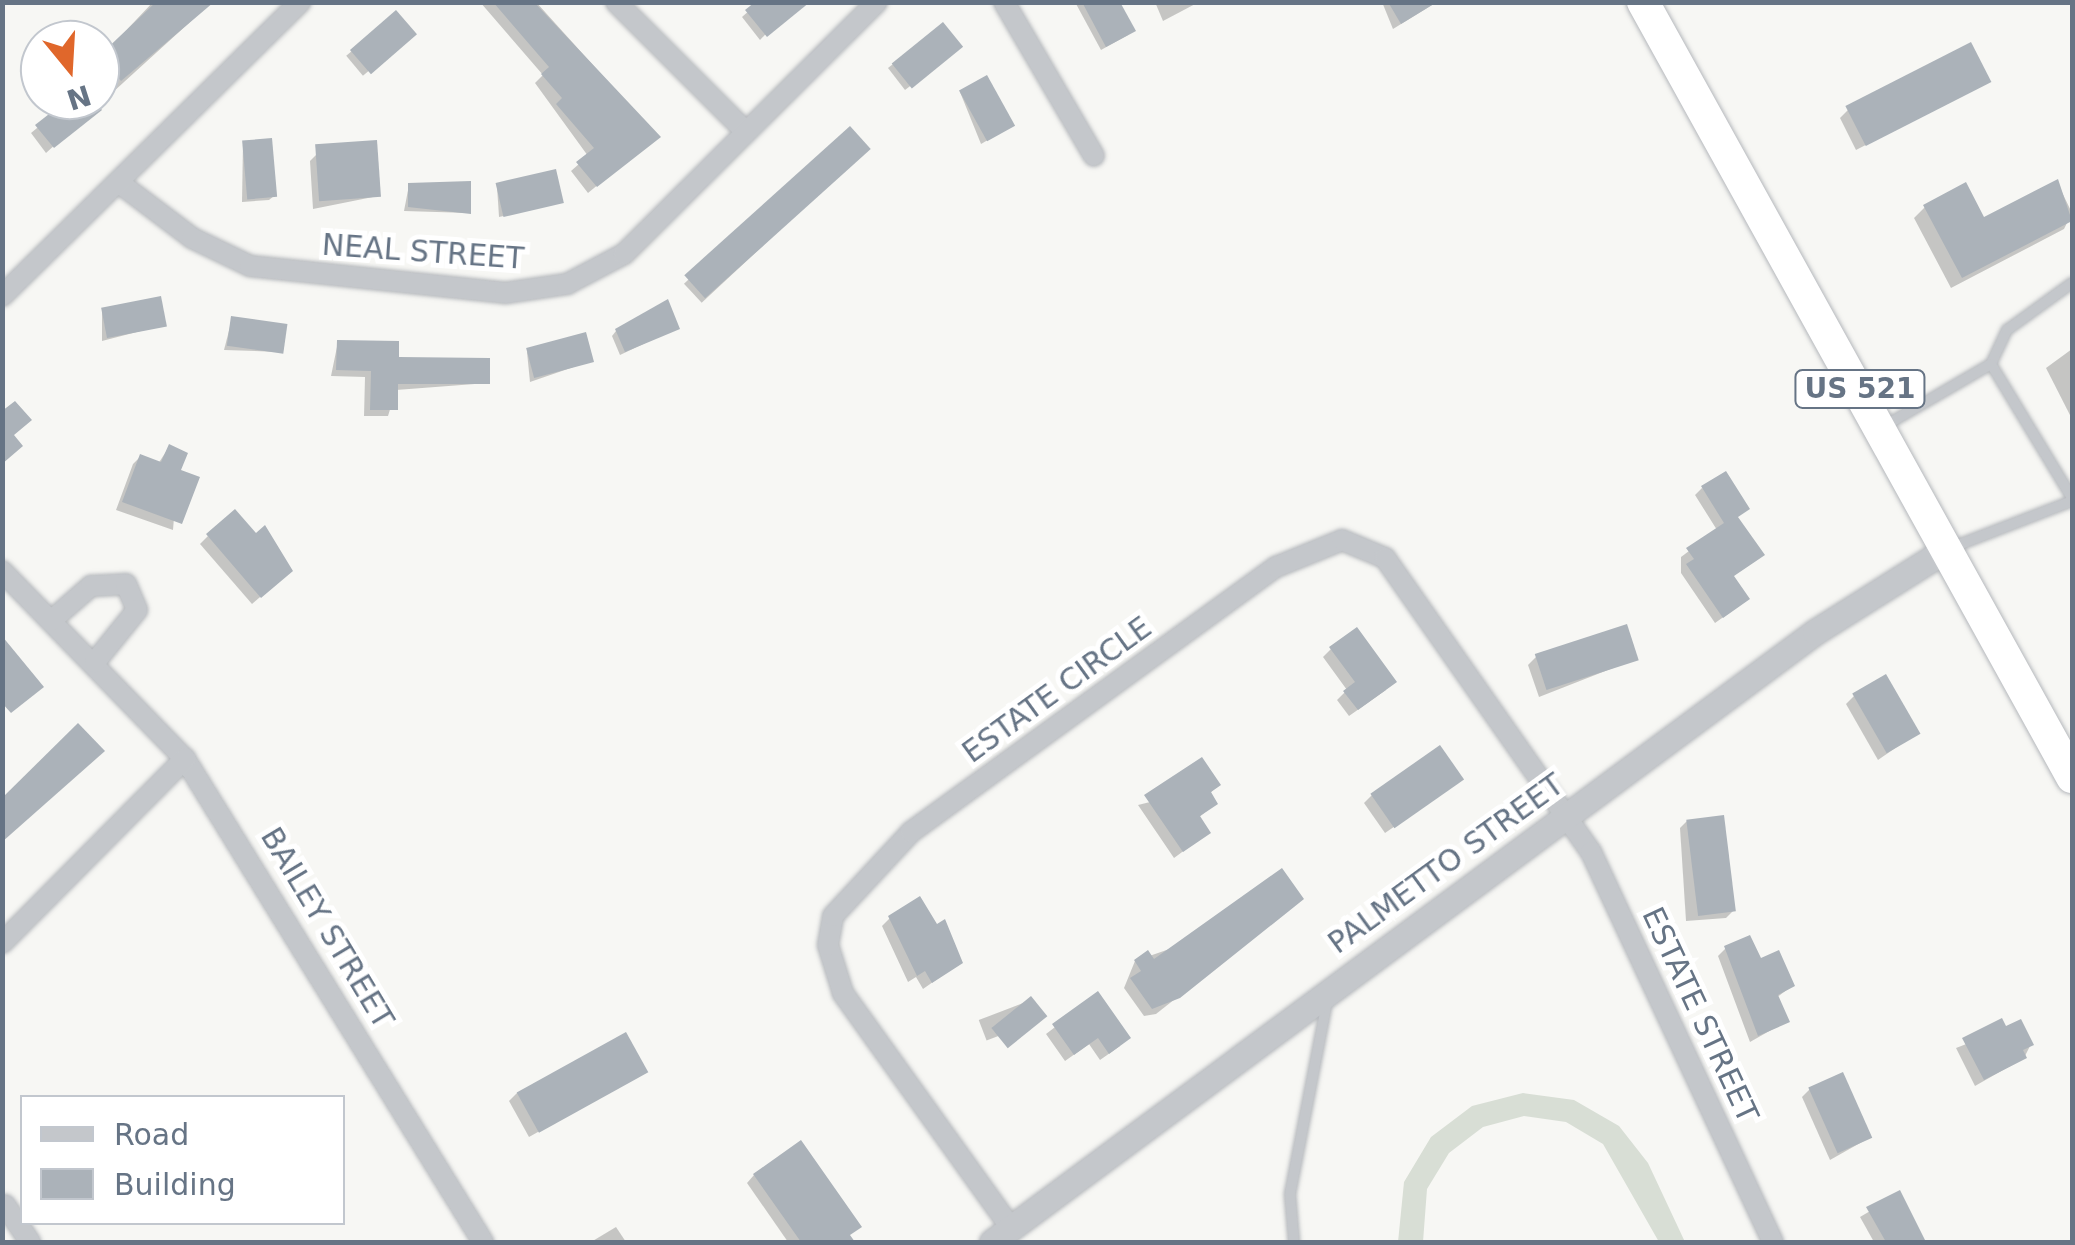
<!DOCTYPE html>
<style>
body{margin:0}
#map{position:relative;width:2075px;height:1245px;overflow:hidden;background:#f7f7f4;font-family:"DejaVu Sans",sans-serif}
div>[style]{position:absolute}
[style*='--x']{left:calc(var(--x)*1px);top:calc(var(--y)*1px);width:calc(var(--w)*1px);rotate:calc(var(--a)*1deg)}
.green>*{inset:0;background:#d8ded5}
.shadow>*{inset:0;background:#0003;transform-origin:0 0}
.building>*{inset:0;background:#abb2b9;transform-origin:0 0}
.roads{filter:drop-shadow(0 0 2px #b5b8bc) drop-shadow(0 0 2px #b5b8bc)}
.service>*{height:10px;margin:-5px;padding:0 5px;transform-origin:5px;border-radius:5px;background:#c4c7cb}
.minor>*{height:20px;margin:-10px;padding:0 10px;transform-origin:10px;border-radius:10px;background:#c4c7cb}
.tertiary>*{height:25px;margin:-12.5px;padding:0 12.5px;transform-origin:12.5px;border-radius:12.5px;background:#c4c7cb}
.trunk>*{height:32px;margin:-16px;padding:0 16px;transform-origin:16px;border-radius:16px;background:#fff}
span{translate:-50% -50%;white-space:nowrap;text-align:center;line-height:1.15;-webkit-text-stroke:10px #fff;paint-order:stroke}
.shield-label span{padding:2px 8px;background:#fff;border:2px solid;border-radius:8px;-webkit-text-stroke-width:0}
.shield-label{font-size:28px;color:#667485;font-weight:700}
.street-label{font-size:30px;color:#667485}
.frame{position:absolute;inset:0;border:5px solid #667485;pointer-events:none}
.legend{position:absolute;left:20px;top:1095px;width:325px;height:130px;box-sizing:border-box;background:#fff;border:2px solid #c2c7ce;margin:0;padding:12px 18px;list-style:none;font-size:30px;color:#667485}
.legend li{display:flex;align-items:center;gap:20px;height:50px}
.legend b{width:50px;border:2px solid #c2c7ce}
.north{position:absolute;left:20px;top:20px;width:100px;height:100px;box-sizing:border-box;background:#fff;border:2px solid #c2c7ce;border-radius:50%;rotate:162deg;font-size:28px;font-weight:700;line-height:40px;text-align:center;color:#667485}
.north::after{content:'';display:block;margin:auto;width:35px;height:45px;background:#e0672b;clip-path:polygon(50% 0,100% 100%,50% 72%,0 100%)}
</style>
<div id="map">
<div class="green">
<i style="clip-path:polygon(1523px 1093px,1574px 1100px,1619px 1126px,1648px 1163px,1685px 1242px,1659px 1242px,1603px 1144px,1566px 1122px,1524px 1116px,1483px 1127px,1449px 1153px,1427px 1189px,1423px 1242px,1398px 1242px,1404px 1182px,1431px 1137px,1472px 1106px)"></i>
</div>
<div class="shadow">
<i style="clip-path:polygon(153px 2px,212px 2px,46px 153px,31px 133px,71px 100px,100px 100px,100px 58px)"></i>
<i style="clip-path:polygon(480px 2px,536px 2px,657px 136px,588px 193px,571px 171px,588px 156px,535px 83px,543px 75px)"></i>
<i style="clip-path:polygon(759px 2px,796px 2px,760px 40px,742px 17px)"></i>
<i style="clip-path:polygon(1075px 2px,1117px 2px,1128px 35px,1101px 50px)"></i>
<i style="clip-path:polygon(1155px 2px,1199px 2px,1163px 21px)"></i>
<i style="clip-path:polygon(1382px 2px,1437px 2px,1393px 29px)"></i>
<i style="left:396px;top:14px;width:26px;height:65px;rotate:50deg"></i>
<i style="clip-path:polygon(955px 52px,905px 90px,888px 68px,893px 64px)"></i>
<i style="clip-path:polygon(1988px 82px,1856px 150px,1840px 118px,1848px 110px)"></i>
<i style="clip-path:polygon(960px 92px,1012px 126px,981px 144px)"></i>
<i style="left:850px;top:129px;width:26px;height:227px;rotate:47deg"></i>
<i style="clip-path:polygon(243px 143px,274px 196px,269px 200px,242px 202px)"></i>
<i style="clip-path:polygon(318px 153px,378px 196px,313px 209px,310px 161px)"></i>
<i style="clip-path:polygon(2057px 182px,2072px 213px,2064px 229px,1951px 288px,1914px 218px,1925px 207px,1983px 220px)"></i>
<i style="clip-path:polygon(409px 185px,469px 213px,404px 211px)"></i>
<i style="clip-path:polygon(497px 186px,562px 202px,499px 217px)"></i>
<i style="clip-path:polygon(102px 309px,164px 325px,102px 341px)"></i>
<i style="clip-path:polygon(232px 319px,281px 352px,224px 350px)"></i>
<i style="clip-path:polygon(677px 328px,620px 355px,612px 336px,616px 331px)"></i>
<i style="clip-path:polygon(338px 342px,396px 360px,488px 383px,396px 390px,388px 416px,364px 416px,365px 377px,331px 376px)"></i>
<i style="clip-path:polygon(2072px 349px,2072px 419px,2046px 368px)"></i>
<i style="clip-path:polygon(527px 352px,591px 361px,530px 382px)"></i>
<i style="clip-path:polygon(169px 447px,178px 471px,173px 530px,116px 510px,133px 464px,140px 457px,158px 464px)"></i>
<i style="clip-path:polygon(1702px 488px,1747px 509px,1736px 518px,1732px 577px,1739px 606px,1715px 623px,1681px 573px,1681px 557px,1717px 530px,1695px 495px)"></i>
<i style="clip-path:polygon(208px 536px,282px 578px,252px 604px,200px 544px)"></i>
<i style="clip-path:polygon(1331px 649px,1386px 690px,1349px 716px,1337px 700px,1347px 690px,1323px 657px)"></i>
<i style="clip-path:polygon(1536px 657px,1636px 659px,1539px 697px,1528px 665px)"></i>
<i style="clip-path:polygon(1854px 696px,1917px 733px,1878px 760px,1846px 704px)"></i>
<i style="clip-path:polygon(1218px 785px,1209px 794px,1215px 804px,1198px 818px,1208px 833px,1174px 858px,1138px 805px)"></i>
<i style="clip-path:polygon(1452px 787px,1385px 833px,1364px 803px,1372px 795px)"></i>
<i style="clip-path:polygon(1688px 820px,1734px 910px,1726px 918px,1686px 921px,1680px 828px)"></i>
<i style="clip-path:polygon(1293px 906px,1156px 1014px,1144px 1016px,1124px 988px,1135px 961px)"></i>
<i style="clip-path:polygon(890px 918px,960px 963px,923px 989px,916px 977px,908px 982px,882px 926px)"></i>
<i style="clip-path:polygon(1726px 948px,1792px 986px,1776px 998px,1787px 1021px,1750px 1042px,1718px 956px)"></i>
<i style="clip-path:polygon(1097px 995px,1120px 1046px,1100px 1060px,1089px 1044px,1065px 1061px,1046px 1034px)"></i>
<i style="left:1031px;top:1000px;width:22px;height:56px;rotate:69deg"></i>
<i style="clip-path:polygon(2005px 1029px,2031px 1044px,2024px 1058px,1975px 1086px,1956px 1048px)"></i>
<i style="clip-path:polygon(645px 1072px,529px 1137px,509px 1101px,517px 1093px)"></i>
<i style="clip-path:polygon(1810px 1089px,1869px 1138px,1830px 1160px,1802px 1097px)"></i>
<i style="clip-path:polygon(754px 1175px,848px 1236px,852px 1242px,788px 1242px,747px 1183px)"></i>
<i style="clip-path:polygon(1899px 1194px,1923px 1242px,1874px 1242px,1860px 1217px)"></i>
<i style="clip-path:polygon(616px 1227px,626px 1242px,591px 1242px)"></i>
</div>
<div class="building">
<i style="clip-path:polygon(156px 2px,214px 2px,121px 81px,100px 55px)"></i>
<i style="clip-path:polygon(493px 2px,534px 2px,661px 137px,597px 187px,576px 162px,594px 148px,556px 104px,562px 98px,541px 74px,549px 67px)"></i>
<i style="clip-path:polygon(755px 2px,810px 2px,767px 37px,745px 10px)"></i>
<i style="clip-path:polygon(1082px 2px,1120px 2px,1136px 31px,1106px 47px)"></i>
<i style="clip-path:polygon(1388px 2px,1437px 2px,1401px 24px)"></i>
<i style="left:396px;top:10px;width:32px;height:61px;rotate:49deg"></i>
<i style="left:943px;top:22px;width:32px;height:66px;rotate:51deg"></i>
<i style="left:1971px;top:42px;width:45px;height:141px;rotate:63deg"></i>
<i style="left:987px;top:75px;width:58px;height:32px;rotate:61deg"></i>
<i style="clip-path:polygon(67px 100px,94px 100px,102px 110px,54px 148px,35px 125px)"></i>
<i style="left:850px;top:126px;width:31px;height:223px;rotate:48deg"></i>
<i style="left:272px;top:138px;width:59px;height:30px;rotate:85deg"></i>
<i style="left:377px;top:140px;width:57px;height:62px;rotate:86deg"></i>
<i style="left:556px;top:169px;width:35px;height:62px;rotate:77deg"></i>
<i style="clip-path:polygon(2058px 179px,2072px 221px,1962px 278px,1923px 205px,1966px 182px,1984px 217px)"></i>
<i style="clip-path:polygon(471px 181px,471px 214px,408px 207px,408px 183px)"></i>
<i style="left:161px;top:296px;width:31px;height:61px;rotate:79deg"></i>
<i style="clip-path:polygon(668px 299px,680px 329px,625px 352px,615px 329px)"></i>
<i style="left:231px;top:316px;width:57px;height:30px;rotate:8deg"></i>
<i style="left:586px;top:332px;width:31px;height:62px;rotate:75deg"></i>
<i style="clip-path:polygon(337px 340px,399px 341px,399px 357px,490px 358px,490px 384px,398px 384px,398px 410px,370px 410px,371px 371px,336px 370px)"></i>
<i style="clip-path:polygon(15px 401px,32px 420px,14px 435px,23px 446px,2px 464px,2px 411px)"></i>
<i style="clip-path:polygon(169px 444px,188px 453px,181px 470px,200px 477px,182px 524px,122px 502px,140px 454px,161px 462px)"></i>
<i style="clip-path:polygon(1726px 471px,1750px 509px,1738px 517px,1765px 555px,1734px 576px,1750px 599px,1723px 618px,1686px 564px,1694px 559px,1686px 548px,1724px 523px,1701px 486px)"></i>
<i style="clip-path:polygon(235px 509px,256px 533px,265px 525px,293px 571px,261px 598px,206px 534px)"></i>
<i style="left:1627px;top:624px;width:38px;height:97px;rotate:72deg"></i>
<i style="clip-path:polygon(1357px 627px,1397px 682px,1358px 710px,1343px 691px,1355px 682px,1329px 647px)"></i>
<i style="clip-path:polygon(2px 636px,44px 687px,11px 713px,2px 703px)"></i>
<i style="left:1886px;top:674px;width:69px;height:39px;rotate:60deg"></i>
<i style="clip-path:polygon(78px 723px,105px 751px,2px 842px,2px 798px)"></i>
<i style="left:1440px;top:745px;width:42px;height:85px;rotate:55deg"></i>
<i style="clip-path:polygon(1202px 757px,1221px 785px,1211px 792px,1218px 804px,1200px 816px,1211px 833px,1183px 852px,1144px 795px)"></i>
<i style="left:1724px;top:815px;width:97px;height:38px;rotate:83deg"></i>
<i style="clip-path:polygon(1282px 868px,1304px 899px,1180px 998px,1152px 1009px,1130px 978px,1141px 971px,1134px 960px,1148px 950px,1154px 959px)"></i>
<i style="clip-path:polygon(920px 896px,937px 924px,945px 919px,963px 963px,932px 983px,925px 971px,917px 976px,888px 916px)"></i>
<i style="clip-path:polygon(1750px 935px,1761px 958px,1779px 950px,1795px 986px,1778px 995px,1790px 1022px,1758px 1036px,1724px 946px)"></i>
<i style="clip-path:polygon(1098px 991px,1131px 1038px,1109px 1054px,1098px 1038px,1074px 1055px,1052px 1024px)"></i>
<i style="left:1031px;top:996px;width:26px;height:51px;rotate:51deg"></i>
<i style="clip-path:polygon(2002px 1018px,2006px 1026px,2021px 1019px,2034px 1045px,2023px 1050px,2027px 1058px,1984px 1080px,1962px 1038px)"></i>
<i style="left:626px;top:1032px;width:46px;height:125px;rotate:61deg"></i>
<i style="left:1843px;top:1072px;width:72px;height:38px;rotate:66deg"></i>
<i style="clip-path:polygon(801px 1140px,862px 1227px,850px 1235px,855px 1242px,801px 1242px,753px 1174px)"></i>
<i style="clip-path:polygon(1900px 1190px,1926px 1242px,1886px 1242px,1866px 1207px)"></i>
</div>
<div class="roads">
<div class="service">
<i style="--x:1991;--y:364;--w:38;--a:-65"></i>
<i style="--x:2007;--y:330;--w:80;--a:-35.9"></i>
<i style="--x:1881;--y:428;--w:127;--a:-30.2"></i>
<i style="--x:1991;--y:364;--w:157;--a:58.8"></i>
<i style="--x:1953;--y:547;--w:128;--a:-21.1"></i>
<i style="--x:1294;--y:1242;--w:48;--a:-94.8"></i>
<i style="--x:1290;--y:1194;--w:201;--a:-79.1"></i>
</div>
<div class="minor">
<i style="--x:616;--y:2;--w:184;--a:45"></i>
<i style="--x:1004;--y:2;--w:178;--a:59.7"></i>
<i style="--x:118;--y:182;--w:93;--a:37.1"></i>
<i style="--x:192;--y:238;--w:64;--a:25.8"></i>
<i style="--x:250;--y:266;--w:256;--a:6"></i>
<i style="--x:505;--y:293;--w:63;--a:-8.3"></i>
<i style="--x:567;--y:284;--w:64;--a:-27.8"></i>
<i style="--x:624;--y:254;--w:357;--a:-44.9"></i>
<i style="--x:2;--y:296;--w:419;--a:-44.6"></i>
<i style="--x:2;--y:571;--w:262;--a:45.8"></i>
<i style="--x:185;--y:759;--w:568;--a:58.33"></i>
<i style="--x:52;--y:620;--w:52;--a:-41.1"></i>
<i style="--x:91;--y:586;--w:35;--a:-3"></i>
<i style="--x:126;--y:584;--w:28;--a:67"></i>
<i style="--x:137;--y:610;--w:67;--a:128.9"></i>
<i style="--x:2;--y:943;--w:260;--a:-45.2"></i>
<i style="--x:5;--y:1205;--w:45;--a:56"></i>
<i style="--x:1011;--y:1228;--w:289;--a:-125.6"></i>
<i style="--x:843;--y:993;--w:50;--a:-107.4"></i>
<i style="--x:828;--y:945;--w:29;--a:-80"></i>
<i style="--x:833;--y:916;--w:115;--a:-47.1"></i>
<i style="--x:911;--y:832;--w:451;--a:-36"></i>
<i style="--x:1276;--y:567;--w:71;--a:-22.2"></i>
<i style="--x:1342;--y:540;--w:47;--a:22.7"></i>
<i style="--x:1385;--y:558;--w:359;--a:55"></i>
<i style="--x:1591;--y:852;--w:430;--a:65"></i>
</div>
<div class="tertiary">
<i style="--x:992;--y:1242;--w:1024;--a:-36.55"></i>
<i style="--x:1815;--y:632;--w:156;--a:-32.2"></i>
</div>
<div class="trunk">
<i style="--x:1643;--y:2;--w:886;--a:61.03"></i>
</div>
</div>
<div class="shield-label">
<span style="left:1860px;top:389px">US 521</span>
</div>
<div class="street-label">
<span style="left:423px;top:252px;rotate:4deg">NEAL STREET</span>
<span style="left:1057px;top:690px;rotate:-36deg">ESTATE CIRCLE</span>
<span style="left:1446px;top:864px;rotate:-36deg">PALMETTO STREET</span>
<span style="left:327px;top:928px;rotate:59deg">BAILEY STREET</span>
<span style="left:1700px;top:1015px;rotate:65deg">ESTATE STREET</span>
</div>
<div class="frame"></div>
<ul class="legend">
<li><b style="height:12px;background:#c4c7cb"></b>Road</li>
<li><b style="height:28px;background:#abb2b9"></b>Building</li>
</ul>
<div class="north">N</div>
</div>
